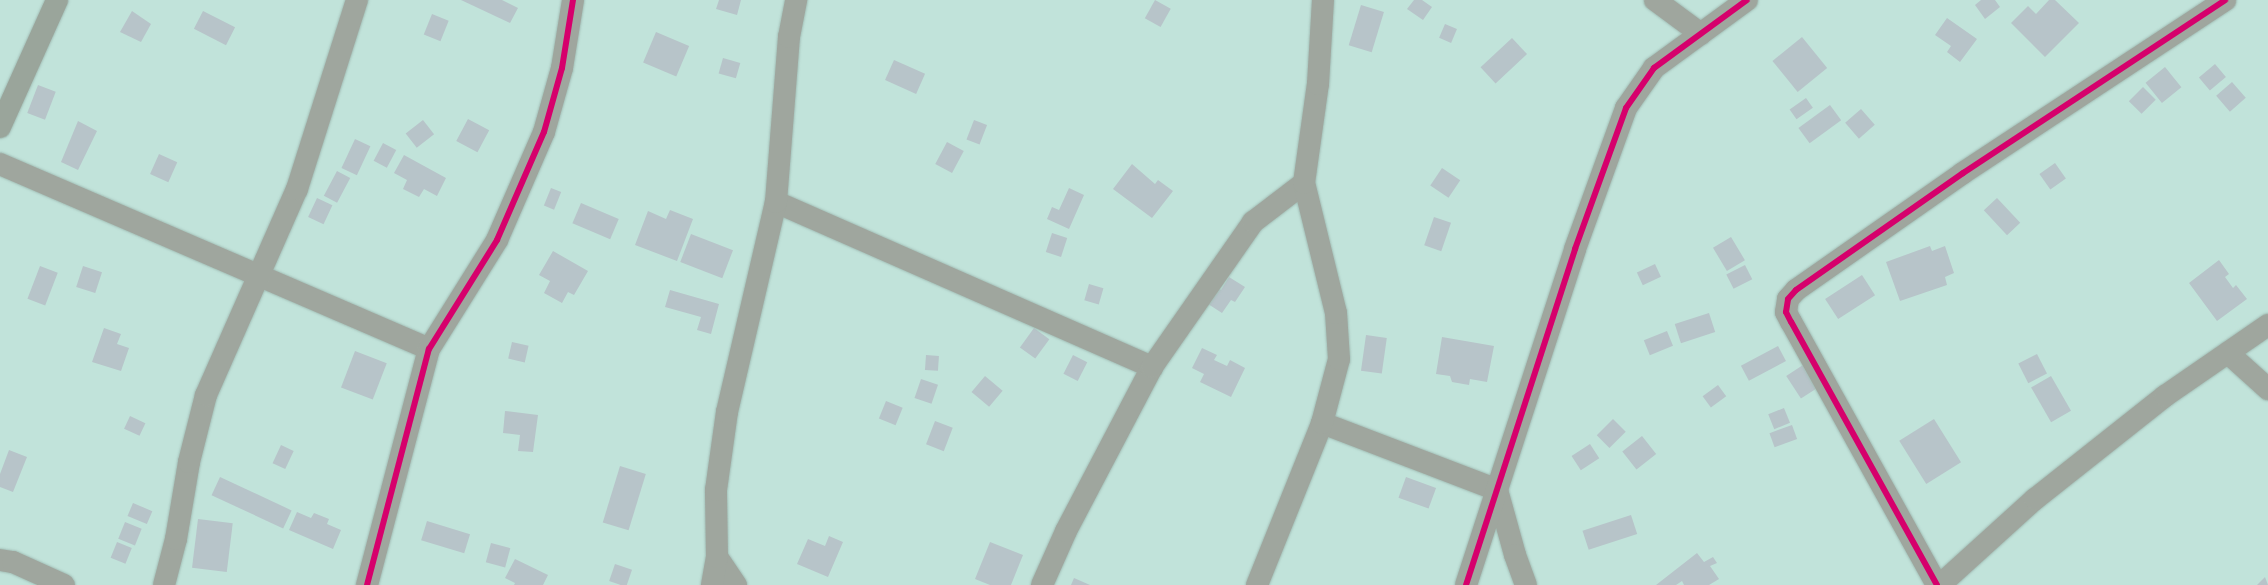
<!DOCTYPE html>
<style>
body{margin:0}
#map{position:relative;width:2268px;height:585px;overflow:hidden;background:#c1e3da;font-family:"Space Grotesk",sans-serif}
div>[style]{position:absolute}
[style*='--x']{left:calc(var(--x)*1px);top:calc(var(--y)*1px);width:calc(var(--w)*1px);rotate:calc(var(--a)*1deg)}
.building>*{inset:0;background:#b7c4c9;transform-origin:0 0}
.roads{filter:drop-shadow(0 0 1px #a3bfb7) drop-shadow(0 0 1px #a3bfb7)}
.street>*{height:22px;margin:-11px;padding:0 11px;transform-origin:11px;border-radius:11px;background:#9fa69e}
.secondary>*{height:22px;margin:-11px;padding:0 11px;transform-origin:11px;border-radius:11px;background:#9aa59b}
.cycleway>*{height:6px;margin:-3px;padding:0 3px;transform-origin:3px;border-radius:3px;background:#d6006c}
span{translate:-50% -50%;white-space:nowrap;text-align:center;line-height:1.15;-webkit-text-stroke:4px #fff;paint-order:stroke}
</style>
<div id="map">
<div class="building">
<i style="clip-path:polygon(461px 0,502px 0,518px 8px,510px 23px)"></i>
<i style="clip-path:polygon(719px 0,741px 0,737px 15px,716px 9px)"></i>
<i style="left:1155px;top:0;width:18px;height:21px;rotate:29deg"></i>
<i style="clip-path:polygon(1414px 0,1422px 0,1432px 7px,1423px 20px,1407px 9px)"></i>
<i style="clip-path:polygon(1981px 0,1995px 0,2000px 7px,1985px 19px,1975px 5px)"></i>
<i style="clip-path:polygon(2049px 0,2055px 0,2079px 23px,2045px 57px,2011px 23px,2028px 6px,2036px 14px)"></i>
<i style="left:1361px;top:5px;width:24px;height:42px;rotate:17deg"></i>
<i style="clip-path:polygon(132px 11px,151px 24px,141px 42px,120px 32px)"></i>
<i style="left:203px;top:11px;width:36px;height:20px;rotate:27deg"></i>
<i style="left:432px;top:14px;width:18px;height:22px;rotate:22deg"></i>
<i style="clip-path:polygon(1947px 18px,1977px 39px,1960px 62px,1947px 52px,1951px 46px,1935px 35px)"></i>
<i style="left:1445px;top:24px;width:13px;height:15px;rotate:23deg"></i>
<i style="left:656px;top:32px;width:36px;height:33px;rotate:23deg"></i>
<i style="left:1802px;top:37px;width:40px;height:38px;rotate:51deg"></i>
<i style="left:1512px;top:38px;width:22px;height:43px;rotate:47deg"></i>
<i style="left:723px;top:58px;width:18px;height:16px;rotate:16deg"></i>
<i style="left:894px;top:60px;width:34px;height:22px;rotate:24deg"></i>
<i style="left:2215px;top:64px;width:17px;height:21px;rotate:50deg"></i>
<i style="left:2165px;top:67px;width:26px;height:25px;rotate:51deg"></i>
<i style="left:2232px;top:82px;width:21px;height:21px;rotate:49deg"></i>
<i style="left:38px;top:85px;width:19px;height:30px;rotate:21deg"></i>
<i style="left:2143px;top:87px;width:18px;height:20px;rotate:45deg"></i>
<i style="left:1806px;top:98px;width:12px;height:20px;rotate:55deg"></i>
<i style="left:1830px;top:105px;width:19px;height:39px;rotate:54deg"></i>
<i style="left:1861px;top:109px;width:21px;height:21px;rotate:49deg"></i>
<i style="left:468px;top:119px;width:24px;height:25px;rotate:28deg"></i>
<i style="left:423px;top:120px;width:18px;height:22px;rotate:52deg"></i>
<i style="left:974px;top:120px;width:14px;height:21px;rotate:21deg"></i>
<i style="clip-path:polygon(78px 121px,97px 131px,78px 170px,61px 162px)"></i>
<i style="left:355px;top:139px;width:17px;height:32px;rotate:25deg"></i>
<i style="left:947px;top:142px;width:19px;height:25px;rotate:28deg"></i>
<i style="left:383px;top:143px;width:15px;height:20px;rotate:28deg"></i>
<i style="left:159px;top:154px;width:20px;height:22px;rotate:24deg"></i>
<i style="clip-path:polygon(404px 155px,446px 178px,437px 196px,424px 189px,419px 197px,403px 189px,407px 180px,394px 173px)"></i>
<i style="left:2055px;top:163px;width:19px;height:19px;rotate:55deg"></i>
<i style="clip-path:polygon(1132px 164px,1155px 184px,1158px 180px,1173px 191px,1152px 218px,1113px 189px)"></i>
<i style="left:1442px;top:168px;width:22px;height:21px;rotate:34deg"></i>
<i style="left:337px;top:171px;width:15px;height:28px;rotate:28deg"></i>
<i style="left:551px;top:188px;width:11px;height:19px;rotate:22deg"></i>
<i style="clip-path:polygon(1069px 188px,1084px 195px,1069px 229px,1047px 219px,1052px 207px,1059px 210px)"></i>
<i style="left:317px;top:198px;width:17px;height:21px;rotate:25deg"></i>
<i style="left:1997px;top:198px;width:34px;height:18px;rotate:47deg"></i>
<i style="left:581px;top:203px;width:41px;height:22px;rotate:23deg"></i>
<i style="clip-path:polygon(670px 210px,693px 219px,677px 261px,635px 245px,648px 211px,666px 219px)"></i>
<i style="left:1434px;top:217px;width:18px;height:30px;rotate:19deg"></i>
<i style="left:1052px;top:233px;width:16px;height:20px;rotate:18deg"></i>
<i style="left:691px;top:234px;width:45px;height:30px;rotate:21deg"></i>
<i style="left:1731px;top:237px;width:27px;height:21px;rotate:59deg"></i>
<i style="clip-path:polygon(1930px 246px,1932px 251px,1945px 246px,1954px 273px,1945px 277px,1947px 285px,1900px 301px,1886px 262px)"></i>
<i style="clip-path:polygon(553px 251px,588px 271px,574px 295px,568px 292px,562px 303px,544px 293px,550px 281px,539px 275px)"></i>
<i style="clip-path:polygon(2219px 260px,2229px 274px,2225px 277px,2233px 288px,2236px 285px,2247px 299px,2217px 321px,2189px 283px)"></i>
<i style="left:1655px;top:264px;width:14px;height:20px;rotate:65deg"></i>
<i style="left:1745px;top:265px;width:16px;height:21px;rotate:63deg"></i>
<i style="left:40px;top:266px;width:19px;height:35px;rotate:21deg"></i>
<i style="left:83px;top:266px;width:20px;height:22px;rotate:18deg"></i>
<i style="left:1862px;top:275px;width:24px;height:44px;rotate:57deg"></i>
<i style="clip-path:polygon(1229px 277px,1245px 287px,1235px 302px,1231px 300px,1222px 313px,1205px 302px,1216px 286px,1221px 290px)"></i>
<i style="left:1089px;top:284px;width:15px;height:17px;rotate:16deg"></i>
<i style="clip-path:polygon(670px 290px,719px 304px,711px 334px,697px 330px,701px 317px,665px 307px)"></i>
<i style="left:1709px;top:313px;width:20px;height:36px;rotate:72deg"></i>
<i style="clip-path:polygon(104px 328px,121px 334px,117px 344px,129px 348px,121px 371px,92px 362px)"></i>
<i style="left:1034px;top:328px;width:19px;height:24px;rotate:36deg"></i>
<i style="left:1667px;top:331px;width:16px;height:25px;rotate:68deg"></i>
<i style="left:1366px;top:335px;width:21px;height:36px;rotate:8deg"></i>
<i style="clip-path:polygon(1442px 337px,1494px 346px,1487px 382px,1470px 379px,1469px 385px,1452px 382px,1450px 376px,1436px 374px)"></i>
<i style="left:512px;top:342px;width:17px;height:17px;rotate:13deg"></i>
<i style="left:1778px;top:346px;width:17px;height:42px;rotate:62deg"></i>
<i style="clip-path:polygon(1202px 348px,1217px 355px,1214px 360px,1227px 366px,1230px 360px,1245px 368px,1231px 397px,1200px 382px,1204px 374px,1192px 368px)"></i>
<i style="left:355px;top:351px;width:34px;height:39px;rotate:21deg"></i>
<i style="left:2037px;top:354px;width:22px;height:21px;rotate:63deg"></i>
<i style="left:926px;top:355px;width:13px;height:15px;rotate:4deg"></i>
<i style="left:1073px;top:355px;width:16px;height:21px;rotate:27deg"></i>
<i style="left:1803px;top:365px;width:27px;height:20px;rotate:57deg"></i>
<i style="left:985px;top:376px;width:23px;height:21px;rotate:40deg"></i>
<i style="left:2051px;top:376px;width:40px;height:23px;rotate:60deg"></i>
<i style="left:921px;top:379px;width:18px;height:20px;rotate:19deg"></i>
<i style="left:1718px;top:385px;width:14px;height:19px;rotate:54deg"></i>
<i style="left:886px;top:401px;width:18px;height:19px;rotate:22deg"></i>
<i style="left:1784px;top:408px;width:16px;height:17px;rotate:68deg"></i>
<i style="clip-path:polygon(505px 411px,538px 415px,533px 452px,518px 451px,520px 435px,503px 433px)"></i>
<i style="left:130px;top:416px;width:17px;height:14px;rotate:25deg"></i>
<i style="left:1613px;top:419px;width:18px;height:23px;rotate:45deg"></i>
<i style="left:1934px;top:419px;width:51px;height:41px;rotate:58deg"></i>
<i style="left:935px;top:421px;width:19px;height:25px;rotate:21deg"></i>
<i style="left:1792px;top:425px;width:15px;height:24px;rotate:70deg"></i>
<i style="left:1642px;top:436px;width:23px;height:25px;rotate:52deg"></i>
<i style="left:1590px;top:444px;width:17px;height:22px;rotate:57deg"></i>
<i style="left:281px;top:445px;width:14px;height:20px;rotate:25deg"></i>
<i style="clip-path:polygon(9px 450px,27px 457px,13px 492px,0 487px,0 474px)"></i>
<i style="left:620px;top:466px;width:27px;height:59px;rotate:17deg"></i>
<i style="left:220px;top:477px;width:79px;height:20px;rotate:25deg"></i>
<i style="left:1406px;top:477px;width:32px;height:22px;rotate:20deg"></i>
<i style="left:133px;top:503px;width:21px;height:14px;rotate:23deg"></i>
<i style="clip-path:polygon(297px 512px,311px 518px,314px 513px,329px 519px,327px 524px,341px 530px,333px 549px,289px 530px)"></i>
<i style="left:1631px;top:515px;width:20px;height:51px;rotate:72deg"></i>
<i style="left:198px;top:519px;width:35px;height:49px;rotate:7deg"></i>
<i style="left:427px;top:521px;width:45px;height:20px;rotate:17deg"></i>
<i style="left:125px;top:522px;width:18px;height:18px;rotate:22deg"></i>
<i style="clip-path:polygon(829px 536px,843px 542px,828px 577px,797px 564px,808px 539px,825px 546px)"></i>
<i style="left:117px;top:542px;width:16px;height:17px;rotate:22deg"></i>
<i style="clip-path:polygon(990px 542px,1023px 555px,1011px 585px,990px 585px,975px 579px)"></i>
<i style="left:491px;top:543px;width:20px;height:20px;rotate:15deg"></i>
<i style="clip-path:polygon(1697px 553px,1704px 562px,1713px 557px,1717px 563px,1710px 566px,1719px 579px,1709px 585px,1684px 585px,1682px 581px,1676px 585px,1656px 585px)"></i>
<i style="clip-path:polygon(515px 559px,548px 575px,543px 585px,514px 585px,515px 583px,505px 578px)"></i>
<i style="left:615px;top:564px;width:18px;height:18px;rotate:19deg"></i>
<i style="clip-path:polygon(2265px 577px,2268px 585px,2257px 585px)"></i>
<i style="clip-path:polygon(1074px 578px,1090px 585px,1071px 585px)"></i>
</div>
<div class="roads">
<div class="street">
<i style="--x:1655;--y:0;--w:57;--a:36.5"></i>
<i style="--x:0;--y:164;--w:467;--a:23.3"></i>
<i style="--x:776;--y:202;--w:411;--a:23.7"></i>
<i style="--x:2228;--y:353;--w:54;--a:42"></i>
<i style="--x:1322;--y:423;--w:187;--a:20.9"></i>
<i style="--x:1497;--y:490;--w:67;--a:74.5"></i>
<i style="--x:1515;--y:555;--w:32;--a:70"></i>
<i style="--x:717;--y:557;--w:34;--a:56"></i>
<i style="--x:0;--y:560;--w:13;--a:9"></i>
<i style="--x:13;--y:562;--w:56;--a:24.3"></i>
<i style="--x:164;--y:585;--w:48;--a:-75.4"></i>
<i style="--x:176;--y:539;--w:78;--a:-80.4"></i>
<i style="--x:189;--y:462;--w:69;--a:-75.8"></i>
<i style="--x:206;--y:395;--w:225;--a:-66.2"></i>
<i style="--x:297;--y:189;--w:198;--a:-72.4"></i>
<i style="--x:367;--y:585;--w:244;--a:-75.3"></i>
<i style="--x:429;--y:349;--w:128;--a:-58"></i>
<i style="--x:497;--y:240;--w:118;--a:-66.5"></i>
<i style="--x:544;--y:132;--w:66;--a:-74.3"></i>
<i style="--x:562;--y:68;--w:69;--a:-80.8"></i>
<i style="--x:712;--y:585;--w:28;--a:-80"></i>
<i style="--x:717;--y:557;--w:67;--a:-90.9"></i>
<i style="--x:716;--y:490;--w:79;--a:-82"></i>
<i style="--x:727;--y:412;--w:216;--a:-76.9"></i>
<i style="--x:776;--y:202;--w:166;--a:-85.5"></i>
<i style="--x:789;--y:37;--w:38;--a:-79"></i>
<i style="--x:1042;--y:585;--w:59;--a:-66"></i>
<i style="--x:1066;--y:531;--w:185;--a:-62.3"></i>
<i style="--x:1152;--y:367;--w:177;--a:-55.1"></i>
<i style="--x:1253;--y:222;--w:64;--a:-37.4"></i>
<i style="--x:1257;--y:585;--w:175;--a:-68.1"></i>
<i style="--x:1322;--y:423;--w:66;--a:-75.1"></i>
<i style="--x:1339;--y:359;--w:46;--a:-93.7"></i>
<i style="--x:1336;--y:313;--w:134;--a:-103.8"></i>
<i style="--x:1304;--y:183;--w:100;--a:-82"></i>
<i style="--x:1318;--y:84;--w:84;--a:-86.6"></i>
<i style="--x:1466;--y:585;--w:353;--a:-72"></i>
<i style="--x:1575;--y:249;--w:150;--a:-70.1"></i>
<i style="--x:1626;--y:108;--w:49;--a:-55"></i>
<i style="--x:1654;--y:68;--w:115;--a:-36.2"></i>
<i style="--x:1937;--y:585;--w:301;--a:-119"></i>
<i style="--x:1791;--y:322;--w:11;--a:-117"></i>
<i style="--x:1786;--y:312;--w:13;--a:-81"></i>
<i style="--x:1788;--y:299;--w:12;--a:-48"></i>
<i style="--x:1796;--y:290;--w:204;--a:-35"></i>
<i style="--x:1963;--y:173;--w:314;--a:-33.4"></i>
<i style="--x:1940;--y:585;--w:128;--a:-42.2"></i>
<i style="--x:2035;--y:499;--w:166;--a:-38.4"></i>
<i style="--x:2165;--y:396;--w:125;--a:-34.6"></i>
</div>
<div class="secondary">
<i style="--x:0;--y:127;--w:139;--a:-65.8"></i>
</div>
</div>
<div class="cycleway">
<i style="--x:367;--y:585;--w:244;--a:-75.3"></i>
<i style="--x:429;--y:349;--w:128;--a:-58"></i>
<i style="--x:497;--y:240;--w:118;--a:-66.5"></i>
<i style="--x:544;--y:132;--w:66;--a:-74.3"></i>
<i style="--x:562;--y:68;--w:69;--a:-80.8"></i>
<i style="--x:1466;--y:585;--w:353;--a:-72"></i>
<i style="--x:1575;--y:249;--w:150;--a:-70.1"></i>
<i style="--x:1626;--y:108;--w:49;--a:-55"></i>
<i style="--x:1654;--y:68;--w:115;--a:-36.2"></i>
<i style="--x:1937;--y:585;--w:301;--a:-119"></i>
<i style="--x:1791;--y:322;--w:11;--a:-117"></i>
<i style="--x:1786;--y:312;--w:13;--a:-81"></i>
<i style="--x:1788;--y:299;--w:12;--a:-48"></i>
<i style="--x:1796;--y:290;--w:204;--a:-35"></i>
<i style="--x:1963;--y:173;--w:314;--a:-33.4"></i>
</div>
</div>
